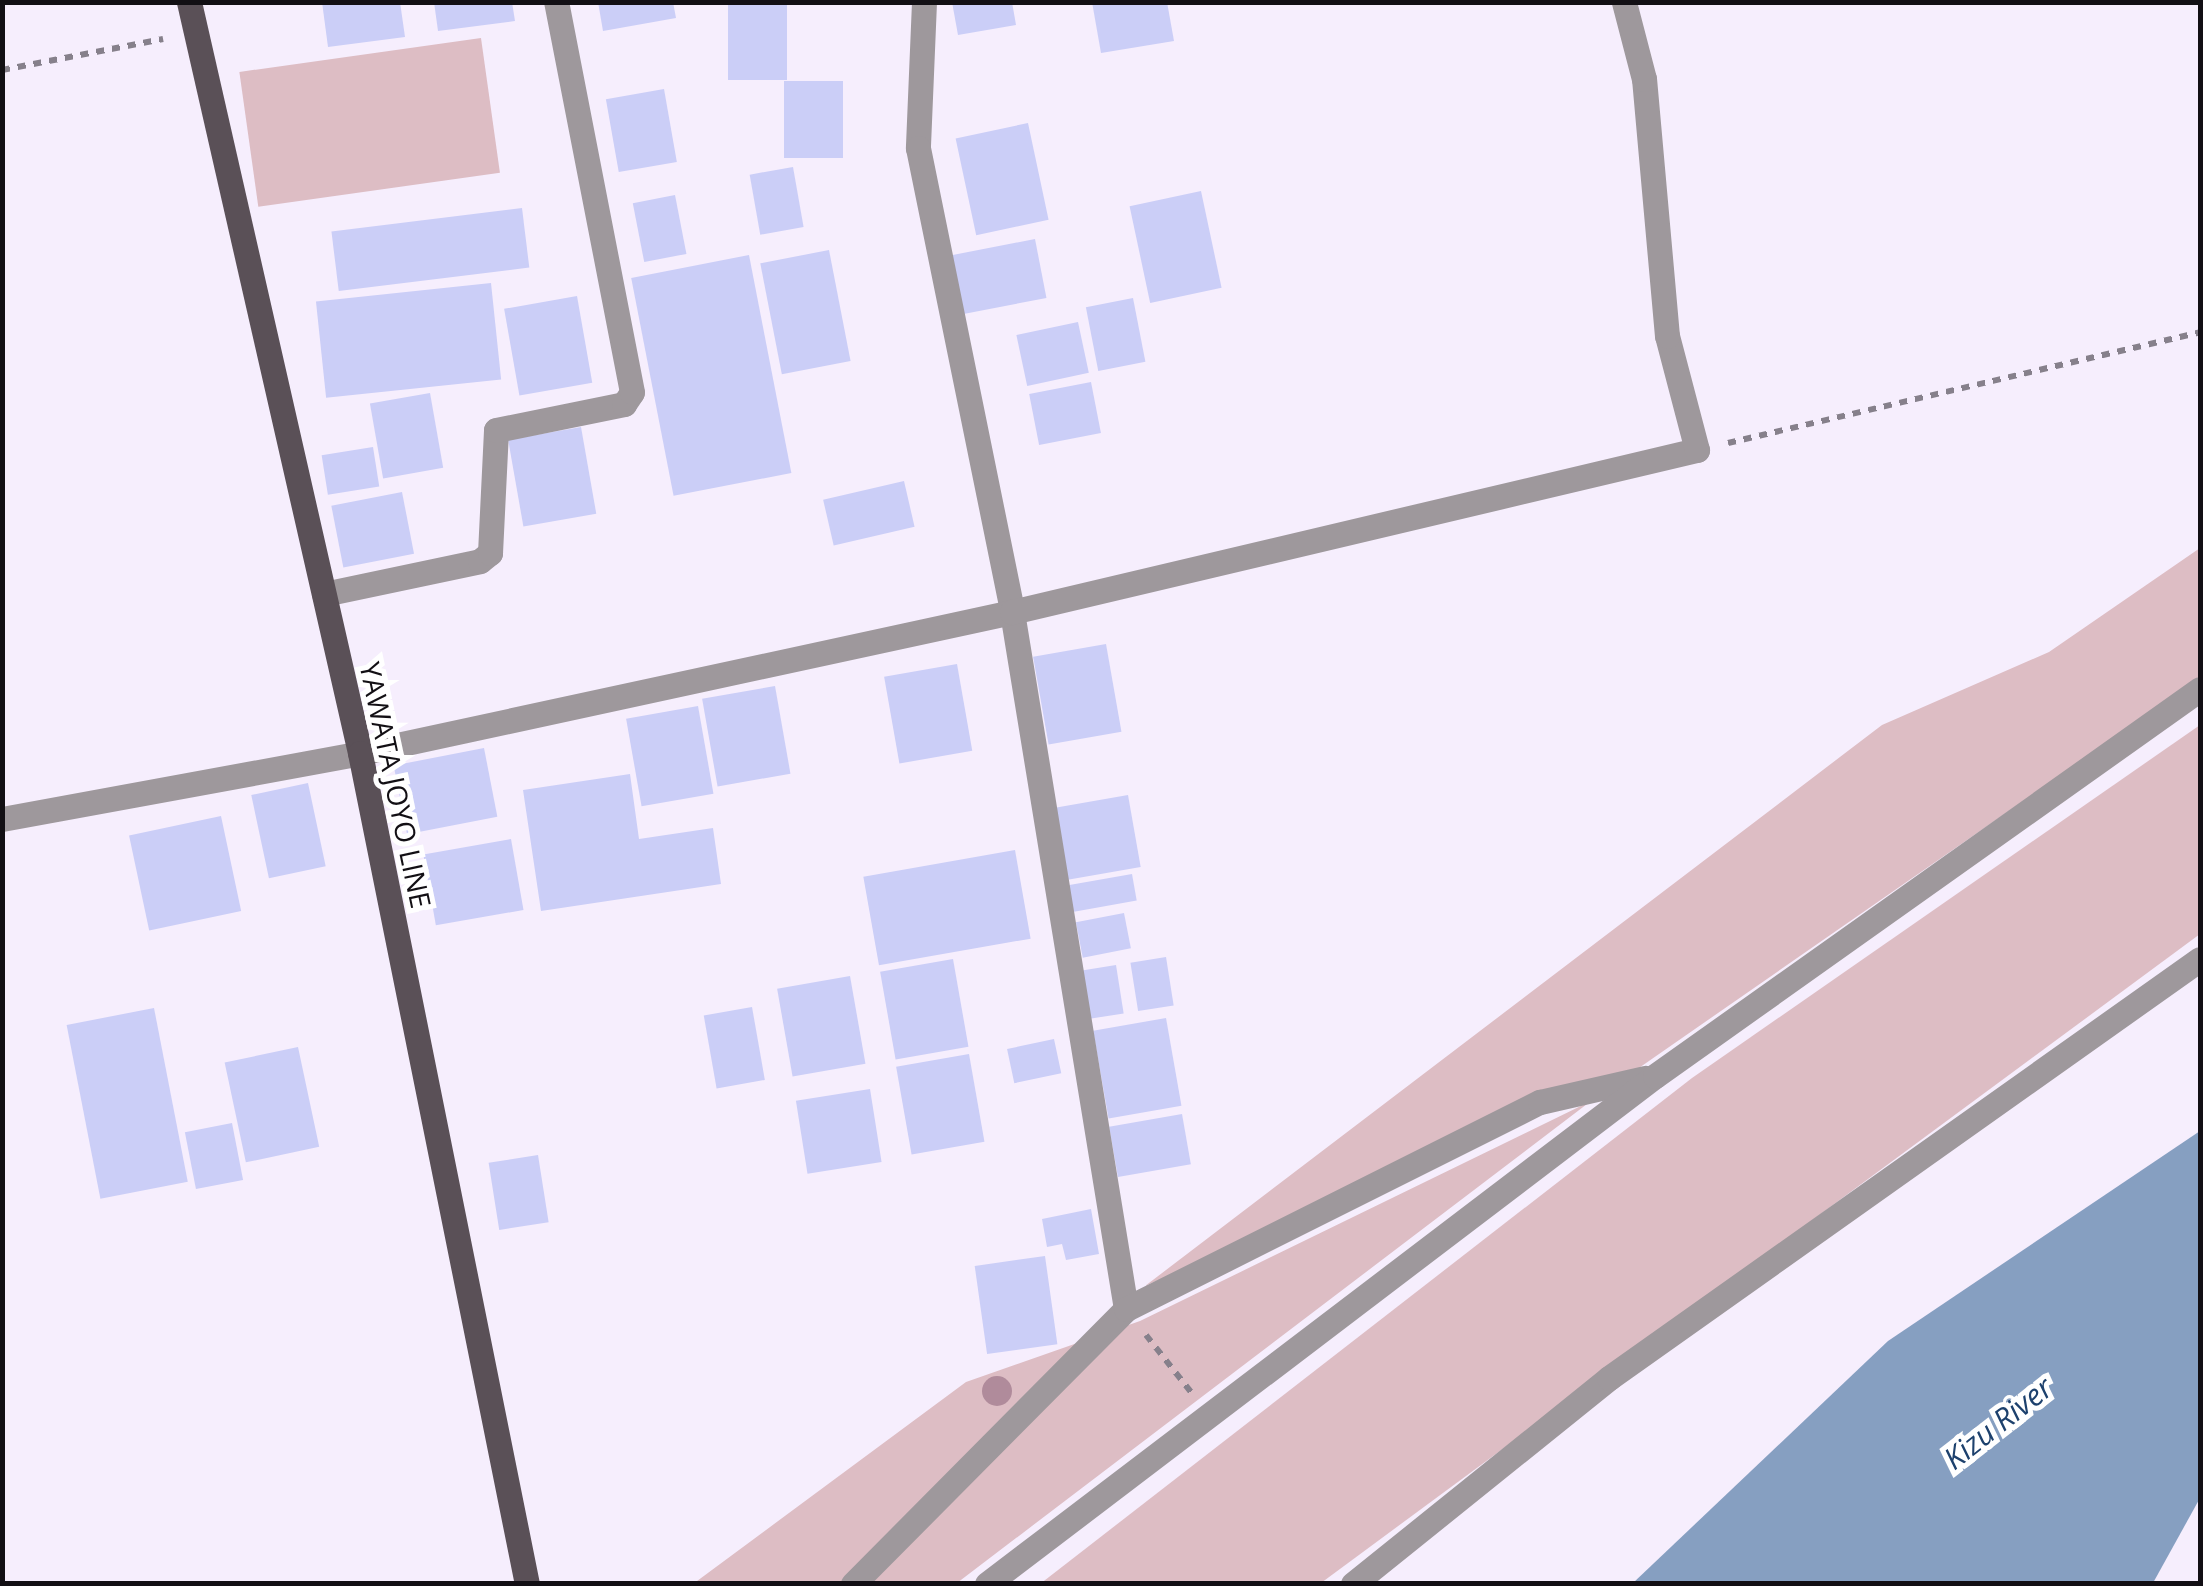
<!DOCTYPE html>
<style>
body{margin:0}
#map{position:relative;width:2203px;height:1586px;overflow:hidden;background:#f6eefd;font-family:"Open Sans",sans-serif}
div>[style]{position:absolute}
[style*='--x']{left:calc(var(--x)*1px);top:calc(var(--y)*1px);width:calc(var(--w)*1px);rotate:calc(var(--a)*1deg)}
.green>*{inset:0;background:#ddbdc4;transform-origin:0 0}
.water>*{inset:0;background:#869fc1}
.building>*{inset:0;background:#cbcef7;transform-origin:0 0}
.path>*{height:6px;margin-top:-3px;transform-origin:0;background:repeating-linear-gradient(90deg,#86808b 0 8px,transparent 0 16px)}
.minor>*{height:25px;margin:-12.5px;padding:0 12.5px;transform-origin:12.5px;border-radius:12.5px;background:#9e989c}
.major>*{height:25px;margin:-12.5px;padding:0 12.5px;transform-origin:12.5px;border-radius:12.5px;background:#5a5057}
.trees>*{width:30px;height:30px;margin:-15px;border-radius:50%;background:#b08b9b}
span{translate:-50% -50%;white-space:nowrap;text-align:center;line-height:1.15;-webkit-text-stroke:10px #fff;paint-order:stroke}
.street-label{font-size:28px;color:#120f14}
.water-label{font-size:30px;color:#1d416d;font-style:italic}
.frame{position:absolute;inset:0;border:5px solid #120f14;pointer-events:none}
</style>
<div id="map">
<div class="green">
<i style="left:481px;top:38px;width:136px;height:244px;rotate:82deg"></i>
<i style="clip-path:polygon(2200px 548px,2200px 678px,1636px 1070px,1145px 1286px,1882px 725px,2049px 652px)"></i>
<i style="clip-path:polygon(2200px 725px,2200px 934px,1321px 1583px,1040px 1584px,1692px 1078px)"></i>
<i style="clip-path:polygon(1591px 1101px,957px 1583px,693px 1584px,966px 1382px,1140px 1321px)"></i>
</div>
<div class="water">
<i style="clip-path:polygon(2200px 1131px,2200px 1498px,2153px 1583px,1633px 1583px,1888px 1341px)"></i>
</div>
<div class="building">
<i style="clip-path:polygon(322px 2px,400px 2px,405px 37px,328px 47px)"></i>
<i style="clip-path:polygon(434px 2px,512px 2px,515px 21px,438px 31px)"></i>
<i style="clip-path:polygon(598px 2px,673px 2px,676px 18px,603px 31px)"></i>
<i style="clip-path:polygon(952px 2px,1012px 2px,1016px 25px,958px 35px)"></i>
<i style="clip-path:polygon(1092px 2px,1167px 2px,1174px 41px,1101px 53px)"></i>
<i style="left:728px;top:3px;width:59px;height:77px"></i>
<i style="left:784px;top:81px;width:59px;height:77px"></i>
<i style="left:664px;top:89px;width:74px;height:59px;rotate:80deg"></i>
<i style="left:1028px;top:123px;width:99px;height:74px;rotate:78deg"></i>
<i style="left:793px;top:167px;width:61px;height:44px;rotate:80deg"></i>
<i style="left:1201px;top:191px;width:99px;height:73px;rotate:78deg"></i>
<i style="left:675px;top:195px;width:60px;height:43px;rotate:79deg"></i>
<i style="left:522px;top:208px;width:60px;height:192px;rotate:83deg"></i>
<i style="left:1035px;top:239px;width:60px;height:91px;rotate:79deg"></i>
<i style="left:829px;top:250px;width:113px;height:70px;rotate:79deg"></i>
<i style="left:749px;top:255px;width:222px;height:120px;rotate:79deg"></i>
<i style="left:491px;top:283px;width:97px;height:176px;rotate:84deg"></i>
<i style="left:577px;top:296px;width:88px;height:74px;rotate:80deg"></i>
<i style="left:1133px;top:298px;width:65px;height:48px;rotate:79deg"></i>
<i style="left:1078px;top:322px;width:52px;height:63px;rotate:78deg"></i>
<i style="left:1091px;top:382px;width:52px;height:63px;rotate:79deg"></i>
<i style="left:430px;top:393px;width:76px;height:61px;rotate:80deg"></i>
<i style="left:581px;top:427px;width:88px;height:74px;rotate:80deg"></i>
<i style="left:373px;top:447px;width:40px;height:52px;rotate:81deg"></i>
<i style="left:904px;top:481px;width:47px;height:83px;rotate:77deg"></i>
<i style="left:402px;top:492px;width:63px;height:72px;rotate:79deg"></i>
<i style="left:1106px;top:644px;width:89px;height:74px;rotate:80deg"></i>
<i style="left:957px;top:664px;width:88px;height:74px;rotate:80deg"></i>
<i style="left:775px;top:686px;width:89px;height:74px;rotate:80deg"></i>
<i style="left:698px;top:706px;width:89px;height:73px;rotate:80deg"></i>
<i style="left:484px;top:748px;width:70px;height:92px;rotate:79deg"></i>
<i style="clip-path:polygon(630px 774px,639px 839px,713px 828px,721px 884px,541px 911px,523px 790px)"></i>
<i style="left:308px;top:783px;width:85px;height:58px;rotate:78deg"></i>
<i style="left:1128px;top:795px;width:73px;height:74px;rotate:80deg"></i>
<i style="left:221px;top:816px;width:97px;height:94px;rotate:78deg"></i>
<i style="left:511px;top:839px;width:72px;height:89px;rotate:80deg"></i>
<i style="left:1015px;top:850px;width:90px;height:154px;rotate:80deg"></i>
<i style="left:1132px;top:874px;width:27px;height:65px;rotate:80deg"></i>
<i style="left:1124px;top:913px;width:36px;height:49px;rotate:79deg"></i>
<i style="left:1166px;top:957px;width:49px;height:36px;rotate:81deg"></i>
<i style="left:953px;top:959px;width:89px;height:74px;rotate:80deg"></i>
<i style="left:1116px;top:965px;width:49px;height:36px;rotate:81deg"></i>
<i style="left:850px;top:976px;width:89px;height:74px;rotate:80deg"></i>
<i style="left:752px;top:1007px;width:74px;height:49px;rotate:80deg"></i>
<i style="left:154px;top:1008px;width:177px;height:89px;rotate:79deg"></i>
<i style="left:1166px;top:1018px;width:89px;height:74px;rotate:80deg"></i>
<i style="left:1054px;top:1039px;width:35px;height:48px;rotate:78deg"></i>
<i style="left:298px;top:1047px;width:102px;height:75px;rotate:78deg"></i>
<i style="left:969px;top:1054px;width:89px;height:74px;rotate:80deg"></i>
<i style="left:870px;top:1089px;width:74px;height:75px;rotate:81deg"></i>
<i style="left:1182px;top:1114px;width:51px;height:74px;rotate:80deg"></i>
<i style="left:232px;top:1123px;width:58px;height:48px;rotate:79deg"></i>
<i style="left:538px;top:1155px;width:68px;height:50px;rotate:81deg"></i>
<i style="clip-path:polygon(1091px 1209px,1099px 1254px,1066px 1260px,1062px 1244px,1047px 1247px,1042px 1219px)"></i>
<i style="left:1045px;top:1256px;width:89px;height:71px;rotate:82deg"></i>
</div>
<div class="path">
<i style="--x:2;--y:70;--w:164;--a:-10.9"></i>
<i style="--x:1728;--y:443;--w:485;--a:-13.2"></i>
<i style="--x:1146;--y:1335;--w:73;--a:51.7"></i>
</div>
<div class="minor">
<i style="--x:924;--y:2;--w:146;--a:92.4"></i>
<i style="--x:918;--y:148;--w:473;--a:78.5"></i>
<i style="--x:1012;--y:612;--w:706;--a:80.71"></i>
<i style="--x:324;--y:594;--w:159;--a:-11.9"></i>
<i style="--x:480;--y:561;--w:13;--a:-39"></i>
<i style="--x:490;--y:553;--w:123;--a:-87.2"></i>
<i style="--x:496;--y:430;--w:131;--a:-11.5"></i>
<i style="--x:624;--y:404;--w:14;--a:-56"></i>
<i style="--x:632;--y:392;--w:397;--a:-101"></i>
<i style="--x:2;--y:819;--w:364;--a:-10.4"></i>
<i style="--x:360;--y:753;--w:667;--a:-12.2"></i>
<i style="--x:1012;--y:612;--w:704;--a:-13.31"></i>
<i style="--x:1697;--y:450;--w:118;--a:-104.7"></i>
<i style="--x:1667;--y:336;--w:258;--a:-95.1"></i>
<i style="--x:1644;--y:79;--w:80;--a:-104.6"></i>
<i style="--x:853;--y:1584;--w:387;--a:-45.2"></i>
<i style="--x:1126;--y:1309;--w:463;--a:-26.6"></i>
<i style="--x:1540;--y:1102;--w:108;--a:-12.9"></i>
<i style="--x:987;--y:1584;--w:839;--a:-37.25"></i>
<i style="--x:1655;--y:1076;--w:668;--a:-35.38"></i>
<i style="--x:1353;--y:1584;--w:329;--a:-38.8"></i>
<i style="--x:1609;--y:1378;--w:724;--a:-35.34"></i>
</div>
<div class="major">
<i style="--x:189;--y:2;--w:770;--a:77.17"></i>
<i style="--x:360;--y:753;--w:848;--a:78.64"></i>
</div>
<div class="trees">
<i style="left:997px;top:1391px"></i>
</div>
<div class="street-label">
<span style="left:396px;top:785px;rotate:78deg">YAWATA JOYO LINE</span>
</div>
<div class="water-label">
<span style="left:1998px;top:1423px;rotate:-38deg">Kizu River</span>
</div>
<div class="frame"></div>
</div>
